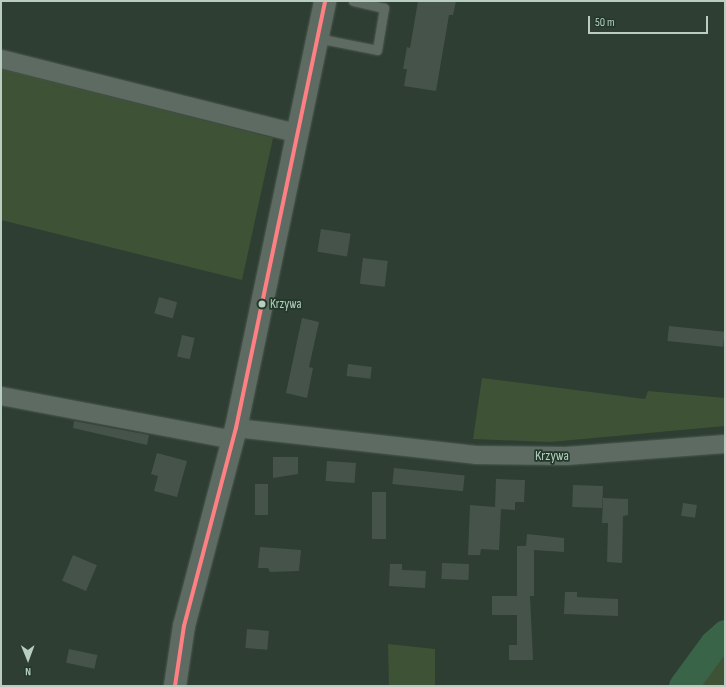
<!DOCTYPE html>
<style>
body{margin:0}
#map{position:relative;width:726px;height:687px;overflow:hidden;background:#2e3e33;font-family:"Sofia Sans Condensed",sans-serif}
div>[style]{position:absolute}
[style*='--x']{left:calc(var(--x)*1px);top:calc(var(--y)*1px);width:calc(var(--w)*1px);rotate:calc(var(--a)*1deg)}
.green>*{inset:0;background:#3e5236}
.river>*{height:29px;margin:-14.5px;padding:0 14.5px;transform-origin:14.5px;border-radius:14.5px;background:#396448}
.building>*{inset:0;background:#46534a;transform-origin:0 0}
.roads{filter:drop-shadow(0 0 1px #4c5850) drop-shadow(0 0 1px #4c5850)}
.service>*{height:9px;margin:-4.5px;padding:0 4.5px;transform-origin:4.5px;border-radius:4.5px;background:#5e6b62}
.minor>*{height:18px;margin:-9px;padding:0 9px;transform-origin:9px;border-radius:9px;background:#5e6b62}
.tertiary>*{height:22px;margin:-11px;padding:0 11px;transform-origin:11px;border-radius:11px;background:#5e6b62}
.bus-1>*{height:4px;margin:-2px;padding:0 2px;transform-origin:2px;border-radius:2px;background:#ff8082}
.dots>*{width:11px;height:11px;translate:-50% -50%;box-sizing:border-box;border:2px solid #213929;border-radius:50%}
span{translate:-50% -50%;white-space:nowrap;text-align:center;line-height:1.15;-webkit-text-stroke:3.5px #213929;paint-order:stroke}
.bus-label{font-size:13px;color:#bacdc1}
.left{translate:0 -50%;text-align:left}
.street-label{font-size:14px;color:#bacdc1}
.frame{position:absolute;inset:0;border:2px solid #bacdc1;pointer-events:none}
.north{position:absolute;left:8px;top:639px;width:40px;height:40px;-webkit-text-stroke:3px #213929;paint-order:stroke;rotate:179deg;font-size:11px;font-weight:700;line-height:16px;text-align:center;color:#bacdc1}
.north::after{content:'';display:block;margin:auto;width:14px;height:18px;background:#bacdc1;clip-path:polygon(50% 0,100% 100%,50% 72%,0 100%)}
.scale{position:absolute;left:588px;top:16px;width:120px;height:18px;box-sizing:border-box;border:2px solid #bacdc1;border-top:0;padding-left:5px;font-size:12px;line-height:14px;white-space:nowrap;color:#bacdc1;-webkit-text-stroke:3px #213929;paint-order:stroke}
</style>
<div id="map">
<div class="green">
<i style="clip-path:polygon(1px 69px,273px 138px,242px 280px,1px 220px)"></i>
<i style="clip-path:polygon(482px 378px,645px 399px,648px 391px,725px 398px,725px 426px,550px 442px,473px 439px)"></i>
<i style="clip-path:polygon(725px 637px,725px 686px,688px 686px,717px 646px)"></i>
<i style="clip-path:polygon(388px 644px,435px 649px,435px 686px,389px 686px)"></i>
</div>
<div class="river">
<i style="--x:683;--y:686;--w:52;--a:-53.6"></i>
<i style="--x:714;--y:644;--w:15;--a:-42"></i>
</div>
<div class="building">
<i style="clip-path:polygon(418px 1px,456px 1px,453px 15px,449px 15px,436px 91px,404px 86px,407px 69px,403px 69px,407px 47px,410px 48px)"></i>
<i style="left:321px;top:229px;width:30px;height:23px;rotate:9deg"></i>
<i style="left:363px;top:258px;width:25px;height:26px;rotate:7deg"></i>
<i style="left:159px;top:297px;width:19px;height:17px;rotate:16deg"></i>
<i style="clip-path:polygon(302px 318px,319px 322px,309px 367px,313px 368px,307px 398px,286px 393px)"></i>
<i style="left:669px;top:326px;width:56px;height:15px;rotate:6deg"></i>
<i style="left:182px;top:335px;width:13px;height:22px;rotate:13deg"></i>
<i style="left:348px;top:364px;width:24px;height:12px;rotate:7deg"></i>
<i style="clip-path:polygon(74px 421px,149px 435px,147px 445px,73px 428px)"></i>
<i style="clip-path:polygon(157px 453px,187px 461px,177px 497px,154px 491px,158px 476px,151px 474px)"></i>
<i style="clip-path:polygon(273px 457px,298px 457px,298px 474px,273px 478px)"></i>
<i style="left:327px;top:461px;width:29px;height:20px;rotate:4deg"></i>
<i style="left:394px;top:468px;width:71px;height:16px;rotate:6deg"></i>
<i style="clip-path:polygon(496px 479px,525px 480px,524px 502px,515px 502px,515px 510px,501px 509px,499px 550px,481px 549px,480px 555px,468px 555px,470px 505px,495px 507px)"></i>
<i style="left:255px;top:484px;width:13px;height:31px"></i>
<i style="left:573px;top:485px;width:30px;height:22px;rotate:2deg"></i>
<i style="left:372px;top:492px;width:14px;height:47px"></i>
<i style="clip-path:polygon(603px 498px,628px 499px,628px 515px,623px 516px,622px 563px,607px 562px,608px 523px,602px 523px)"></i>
<i style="left:683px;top:503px;width:14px;height:13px;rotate:8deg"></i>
<i style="clip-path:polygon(527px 534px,564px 538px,564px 552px,534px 550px,534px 596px,530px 596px,533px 660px,509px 660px,509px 645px,517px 645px,517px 615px,492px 615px,492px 596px,517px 596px,517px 546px,526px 546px)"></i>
<i style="clip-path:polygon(260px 547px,301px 550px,299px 571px,270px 572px,268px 568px,258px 568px)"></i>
<i style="left:73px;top:555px;width:26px;height:28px;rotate:23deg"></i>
<i style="left:442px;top:563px;width:27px;height:16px;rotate:2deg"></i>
<i style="clip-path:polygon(390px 564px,402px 564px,402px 570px,426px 571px,425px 588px,389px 586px)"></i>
<i style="clip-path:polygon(565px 592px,577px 592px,577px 597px,618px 599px,618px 616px,564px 614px)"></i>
<i style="left:247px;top:629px;width:22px;height:19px;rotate:5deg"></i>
<i style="left:69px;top:649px;width:29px;height:14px;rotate:12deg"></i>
</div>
<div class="roads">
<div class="service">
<i style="--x:317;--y:38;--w:61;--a:11.3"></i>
<i style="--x:377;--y:50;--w:43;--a:-80.5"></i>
<i style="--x:384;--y:8;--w:32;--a:-167"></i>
</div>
<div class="minor">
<i style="--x:1;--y:59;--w:304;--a:14.1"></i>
<i style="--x:1;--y:396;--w:236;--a:10.7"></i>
<i style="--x:236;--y:428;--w:241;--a:6.4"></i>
<i style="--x:475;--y:455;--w:91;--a:0.6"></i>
<i style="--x:566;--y:456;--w:159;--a:-4.3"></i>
</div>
<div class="tertiary">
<i style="--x:175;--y:686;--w:61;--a:-81.5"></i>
<i style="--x:184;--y:626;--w:205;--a:-75.3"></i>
<i style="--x:236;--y:428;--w:436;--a:-78.2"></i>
</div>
</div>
<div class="bus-1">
<i style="--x:175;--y:686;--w:61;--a:-81.5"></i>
<i style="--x:184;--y:626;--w:205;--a:-75.3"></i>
<i style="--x:236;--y:428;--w:436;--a:-78.2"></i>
</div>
<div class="dots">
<i style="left:262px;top:304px;background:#bacdc1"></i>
</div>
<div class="bus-label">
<span class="left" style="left:270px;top:304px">Krzywa</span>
</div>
<div class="street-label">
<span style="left:552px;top:456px">Krzywa</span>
</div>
<div class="frame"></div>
<div class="north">N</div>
<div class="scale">50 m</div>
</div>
